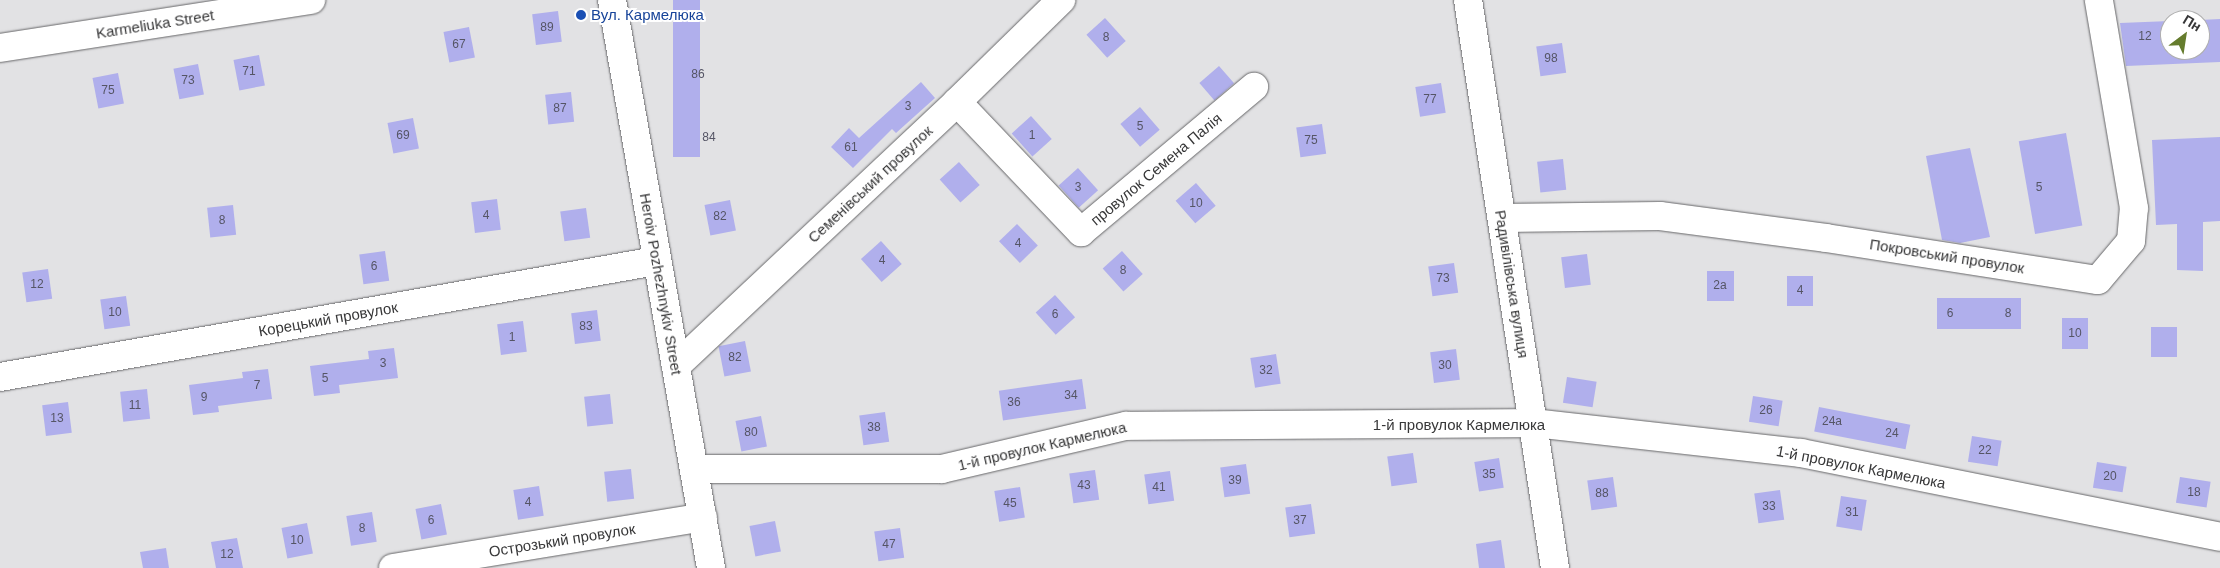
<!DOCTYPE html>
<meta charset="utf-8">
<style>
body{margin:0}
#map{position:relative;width:2220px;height:568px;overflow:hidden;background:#e2e2e4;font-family:Helvetica,sans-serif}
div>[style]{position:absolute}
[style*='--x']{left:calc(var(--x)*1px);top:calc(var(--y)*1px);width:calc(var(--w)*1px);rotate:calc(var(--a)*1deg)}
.building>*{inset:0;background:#b0afec;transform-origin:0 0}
.roads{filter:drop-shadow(0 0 1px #676769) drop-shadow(0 0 1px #676769)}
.minor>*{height:28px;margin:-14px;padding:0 14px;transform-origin:14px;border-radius:14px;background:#fff}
.dots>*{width:14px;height:14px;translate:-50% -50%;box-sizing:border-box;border:2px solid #fff;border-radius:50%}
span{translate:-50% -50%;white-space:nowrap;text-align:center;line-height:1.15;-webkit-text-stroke:4px #fff;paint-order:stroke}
.number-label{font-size:12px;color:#555565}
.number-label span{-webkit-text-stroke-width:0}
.transit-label{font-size:15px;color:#164399}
.left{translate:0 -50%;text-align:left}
.street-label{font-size:15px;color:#373738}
.north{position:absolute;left:2160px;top:10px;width:50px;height:50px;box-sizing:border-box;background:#fff;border:1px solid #afafaf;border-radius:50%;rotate:31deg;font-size:14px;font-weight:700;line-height:20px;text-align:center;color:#373738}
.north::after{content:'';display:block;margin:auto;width:18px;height:22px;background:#657c2d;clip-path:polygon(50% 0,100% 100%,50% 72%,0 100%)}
</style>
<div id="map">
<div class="building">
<i style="left:673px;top:0;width:27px;height:157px"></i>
<i style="left:558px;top:11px;width:31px;height:26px;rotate:83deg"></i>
<i style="left:1105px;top:18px;width:31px;height:25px;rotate:48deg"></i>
<i style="clip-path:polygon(2220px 19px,2220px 62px,2126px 66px,2120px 23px,2170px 21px,2170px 50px,2200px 50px,2200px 20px)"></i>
<i style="left:469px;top:27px;width:31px;height:26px;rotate:79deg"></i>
<i style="left:1562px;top:43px;width:30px;height:26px;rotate:82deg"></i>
<i style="left:259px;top:55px;width:31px;height:26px;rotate:79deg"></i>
<i style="left:198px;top:64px;width:31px;height:25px;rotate:79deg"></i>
<i style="left:1219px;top:66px;width:23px;height:26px;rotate:49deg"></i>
<i style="left:118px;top:73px;width:31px;height:26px;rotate:79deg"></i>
<i style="clip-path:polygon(921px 82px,935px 98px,896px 133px,892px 129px,853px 168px,831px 147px,849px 128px,859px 138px)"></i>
<i style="left:1441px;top:83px;width:30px;height:26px;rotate:81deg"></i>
<i style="left:571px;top:92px;width:30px;height:26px;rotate:84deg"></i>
<i style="left:1140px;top:107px;width:30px;height:26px;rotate:49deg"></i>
<i style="left:1031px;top:116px;width:31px;height:26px;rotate:48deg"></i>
<i style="left:413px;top:118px;width:31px;height:26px;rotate:79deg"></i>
<i style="left:1322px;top:124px;width:30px;height:26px;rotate:82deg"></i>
<i style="left:2066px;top:133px;width:94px;height:48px;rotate:80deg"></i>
<i style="clip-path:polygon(2220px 137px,2220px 221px,2203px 222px,2203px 271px,2177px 270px,2177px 224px,2156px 225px,2152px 140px)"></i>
<i style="clip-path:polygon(1970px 148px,1990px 237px,1960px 243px,1942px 240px,1926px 156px)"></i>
<i style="left:1563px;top:159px;width:31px;height:26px;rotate:84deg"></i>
<i style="left:959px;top:162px;width:31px;height:26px;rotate:48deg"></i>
<i style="left:1078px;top:168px;width:30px;height:26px;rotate:48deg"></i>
<i style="left:1196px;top:183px;width:30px;height:27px;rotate:49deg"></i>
<i style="left:497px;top:199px;width:31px;height:26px;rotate:83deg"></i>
<i style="left:730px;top:200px;width:31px;height:26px;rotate:79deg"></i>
<i style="left:233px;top:205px;width:30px;height:26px;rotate:84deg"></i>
<i style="left:586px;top:208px;width:30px;height:26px;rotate:82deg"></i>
<i style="left:1017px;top:224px;width:30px;height:25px;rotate:46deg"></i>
<i style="left:881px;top:241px;width:31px;height:27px;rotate:48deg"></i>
<i style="left:385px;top:251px;width:30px;height:26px;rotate:82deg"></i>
<i style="left:1122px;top:251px;width:31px;height:26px;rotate:48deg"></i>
<i style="left:1587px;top:254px;width:31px;height:26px;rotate:83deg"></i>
<i style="left:1454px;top:263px;width:30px;height:26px;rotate:82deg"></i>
<i style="left:48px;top:269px;width:30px;height:26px;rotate:82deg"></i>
<i style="left:1707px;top:271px;width:27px;height:30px"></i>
<i style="left:1787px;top:276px;width:26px;height:30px"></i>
<i style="left:1055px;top:295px;width:30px;height:26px;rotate:48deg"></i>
<i style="left:126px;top:296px;width:30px;height:26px;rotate:82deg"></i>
<i style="left:2021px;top:298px;width:31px;height:84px;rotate:90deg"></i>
<i style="left:597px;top:310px;width:31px;height:26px;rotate:83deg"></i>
<i style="left:2062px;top:318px;width:26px;height:31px"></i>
<i style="left:523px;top:321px;width:31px;height:26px;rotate:83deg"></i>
<i style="left:2151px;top:327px;width:26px;height:30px"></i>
<i style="left:745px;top:341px;width:31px;height:27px;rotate:79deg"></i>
<i style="clip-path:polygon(394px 348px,398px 378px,339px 385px,340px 393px,314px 396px,310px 366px,369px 359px,368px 351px)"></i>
<i style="left:1456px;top:349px;width:31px;height:26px;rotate:83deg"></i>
<i style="left:1276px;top:354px;width:30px;height:26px;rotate:81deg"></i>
<i style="clip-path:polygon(268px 369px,272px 399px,218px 406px,219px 412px,193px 415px,189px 385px,243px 378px,242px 372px)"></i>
<i style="left:1567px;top:377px;width:30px;height:26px;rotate:9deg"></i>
<i style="left:1082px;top:379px;width:30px;height:84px;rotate:82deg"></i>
<i style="left:147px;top:389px;width:30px;height:27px;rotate:84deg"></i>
<i style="left:610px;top:394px;width:30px;height:26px;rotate:84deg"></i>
<i style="left:1753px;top:396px;width:30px;height:26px;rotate:9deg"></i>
<i style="left:68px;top:402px;width:31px;height:26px;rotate:83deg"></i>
<i style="left:1819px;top:407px;width:93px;height:25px;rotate:11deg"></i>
<i style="left:885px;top:412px;width:30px;height:26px;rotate:82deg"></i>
<i style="left:761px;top:416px;width:31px;height:26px;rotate:79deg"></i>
<i style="left:1972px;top:436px;width:30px;height:26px;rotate:9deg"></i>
<i style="left:1413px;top:453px;width:30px;height:26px;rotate:82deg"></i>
<i style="left:1499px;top:458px;width:30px;height:25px;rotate:81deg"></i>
<i style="left:2097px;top:462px;width:30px;height:26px;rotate:9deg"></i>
<i style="left:1246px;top:464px;width:30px;height:26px;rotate:82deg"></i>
<i style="left:631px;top:469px;width:30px;height:27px;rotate:84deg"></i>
<i style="left:1095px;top:470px;width:30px;height:26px;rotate:82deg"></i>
<i style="left:1170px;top:471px;width:30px;height:26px;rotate:82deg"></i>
<i style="left:1613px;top:477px;width:30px;height:26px;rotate:82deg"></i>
<i style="left:2180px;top:477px;width:31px;height:26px;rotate:9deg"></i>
<i style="left:539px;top:486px;width:30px;height:26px;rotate:81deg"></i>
<i style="left:1020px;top:487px;width:31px;height:26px;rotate:81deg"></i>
<i style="left:1780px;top:490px;width:30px;height:26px;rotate:82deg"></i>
<i style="left:1841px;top:496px;width:26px;height:31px;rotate:9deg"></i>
<i style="left:441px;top:504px;width:31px;height:26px;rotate:79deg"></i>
<i style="left:1311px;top:504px;width:30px;height:26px;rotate:82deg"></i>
<i style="left:372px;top:512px;width:30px;height:26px;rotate:81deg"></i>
<i style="left:775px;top:521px;width:31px;height:26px;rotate:79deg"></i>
<i style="left:307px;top:523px;width:31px;height:26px;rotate:79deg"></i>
<i style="left:900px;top:528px;width:30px;height:26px;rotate:82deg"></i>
<i style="clip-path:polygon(237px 538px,243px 568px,216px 568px,211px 542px)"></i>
<i style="clip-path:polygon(1501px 540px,1505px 568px,1479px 568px,1476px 544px)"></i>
<i style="clip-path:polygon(166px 548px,169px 568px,143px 568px,140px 552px)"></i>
</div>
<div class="roads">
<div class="minor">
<i style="--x:612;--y:0;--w:577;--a:80.11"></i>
<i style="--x:1468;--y:0;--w:575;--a:81.29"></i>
<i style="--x:0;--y:48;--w:315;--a:-8.8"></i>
<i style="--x:957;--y:102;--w:180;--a:46.4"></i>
<i style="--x:1081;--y:232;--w:226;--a:-40"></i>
<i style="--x:1502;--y:218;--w:158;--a:-0.7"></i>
<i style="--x:1660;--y:216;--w:167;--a:7.5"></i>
<i style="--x:1826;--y:238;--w:275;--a:8.8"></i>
<i style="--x:2098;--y:280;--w:51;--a:-49.8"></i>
<i style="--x:2131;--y:241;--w:33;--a:-85"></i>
<i style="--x:2134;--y:208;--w:211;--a:-99.6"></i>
<i style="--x:676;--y:366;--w:386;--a:-43.2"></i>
<i style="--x:957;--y:102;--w:146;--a:-44.4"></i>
<i style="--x:0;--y:377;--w:666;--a:-10.03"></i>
<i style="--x:694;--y:469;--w:248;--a:0"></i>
<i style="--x:942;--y:469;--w:189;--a:-13.2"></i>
<i style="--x:1126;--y:426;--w:407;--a:-0.4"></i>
<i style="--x:1533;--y:423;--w:270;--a:6.4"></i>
<i style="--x:1801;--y:453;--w:427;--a:11.3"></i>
<i style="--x:393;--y:568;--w:314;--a:-9.3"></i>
</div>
</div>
<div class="dots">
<i style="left:581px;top:15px;background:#1a4fb4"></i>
</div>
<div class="number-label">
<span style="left:547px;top:28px">89</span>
<span style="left:2145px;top:37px">12</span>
<span style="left:1106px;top:38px">8</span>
<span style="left:459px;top:45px">67</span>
<span style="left:1551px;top:59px">98</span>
<span style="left:249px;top:72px">71</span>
<span style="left:698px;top:75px">86</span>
<span style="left:188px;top:81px">73</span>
<span style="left:108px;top:91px">75</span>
<span style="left:1430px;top:100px">77</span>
<span style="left:908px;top:107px">3</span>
<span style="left:560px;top:109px">87</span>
<span style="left:1140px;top:127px">5</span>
<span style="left:403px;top:136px">69</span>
<span style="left:1032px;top:136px">1</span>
<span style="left:709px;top:138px">84</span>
<span style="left:1311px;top:141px">75</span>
<span style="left:851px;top:148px">61</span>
<span style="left:1078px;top:188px">3</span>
<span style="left:2039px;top:188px">5</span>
<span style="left:1196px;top:204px">10</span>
<span style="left:486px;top:216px">4</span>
<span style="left:720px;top:217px">82</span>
<span style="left:222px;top:221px">8</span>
<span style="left:1018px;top:244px">4</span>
<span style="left:882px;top:261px">4</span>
<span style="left:374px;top:267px">6</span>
<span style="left:1123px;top:271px">8</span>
<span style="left:1443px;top:279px">73</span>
<span style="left:37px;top:285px">12</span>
<span style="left:1720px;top:286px">2а</span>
<span style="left:1800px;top:291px">4</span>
<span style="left:115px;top:313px">10</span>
<span style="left:1950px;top:314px">6</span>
<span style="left:2008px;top:314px">8</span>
<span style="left:1055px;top:315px">6</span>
<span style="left:586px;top:327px">83</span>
<span style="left:2075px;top:334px">10</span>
<span style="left:512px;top:338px">1</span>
<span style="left:735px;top:358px">82</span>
<span style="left:383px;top:364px">3</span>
<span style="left:1445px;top:366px">30</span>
<span style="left:1266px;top:371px">32</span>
<span style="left:325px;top:379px">5</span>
<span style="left:257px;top:386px">7</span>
<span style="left:1071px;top:396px">34</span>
<span style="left:204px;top:398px">9</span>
<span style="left:1014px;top:403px">36</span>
<span style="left:135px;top:406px">11</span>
<span style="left:1766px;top:411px">26</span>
<span style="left:57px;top:419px">13</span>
<span style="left:1832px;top:422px">24а</span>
<span style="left:874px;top:428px">38</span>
<span style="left:751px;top:433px">80</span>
<span style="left:1892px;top:434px">24</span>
<span style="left:1985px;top:451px">22</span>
<span style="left:1489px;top:475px">35</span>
<span style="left:2110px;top:477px">20</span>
<span style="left:1235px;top:481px">39</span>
<span style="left:1084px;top:486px">43</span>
<span style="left:1159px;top:488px">41</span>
<span style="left:2194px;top:493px">18</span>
<span style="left:1602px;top:494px">88</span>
<span style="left:528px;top:503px">4</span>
<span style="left:1010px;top:504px">45</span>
<span style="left:1769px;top:507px">33</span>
<span style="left:1852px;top:513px">31</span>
<span style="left:431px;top:521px">6</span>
<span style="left:1300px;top:521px">37</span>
<span style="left:362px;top:529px">8</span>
<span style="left:297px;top:541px">10</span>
<span style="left:889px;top:545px">47</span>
<span style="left:227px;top:555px">12</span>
</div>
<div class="transit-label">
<span class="left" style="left:591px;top:15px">Вул. Кармелюка</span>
</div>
<div class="street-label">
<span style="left:155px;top:24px;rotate:-9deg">Karmeliuka Street</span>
<span style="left:1156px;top:169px;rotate:-40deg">провулок Семена Палія</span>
<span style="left:870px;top:184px;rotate:-43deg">Семенівський провулок</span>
<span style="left:1947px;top:256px;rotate:9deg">Покровський провулок</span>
<span style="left:661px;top:284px;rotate:80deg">Heroiv Pozhezhnykiv Street</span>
<span style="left:1512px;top:284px;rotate:81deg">Радивілівська вулиця</span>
<span style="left:328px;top:319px;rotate:-10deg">Корецький провулок</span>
<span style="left:1459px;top:425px">1-й провулок Кармелюка</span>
<span style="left:1042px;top:446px;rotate:-13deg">1-й провулок Кармелюка</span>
<span style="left:1861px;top:467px;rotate:11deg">1-й провулок Кармелюка</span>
<span style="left:562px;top:540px;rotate:-9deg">Острозький провулок</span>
</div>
<div class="north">Пн</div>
</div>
